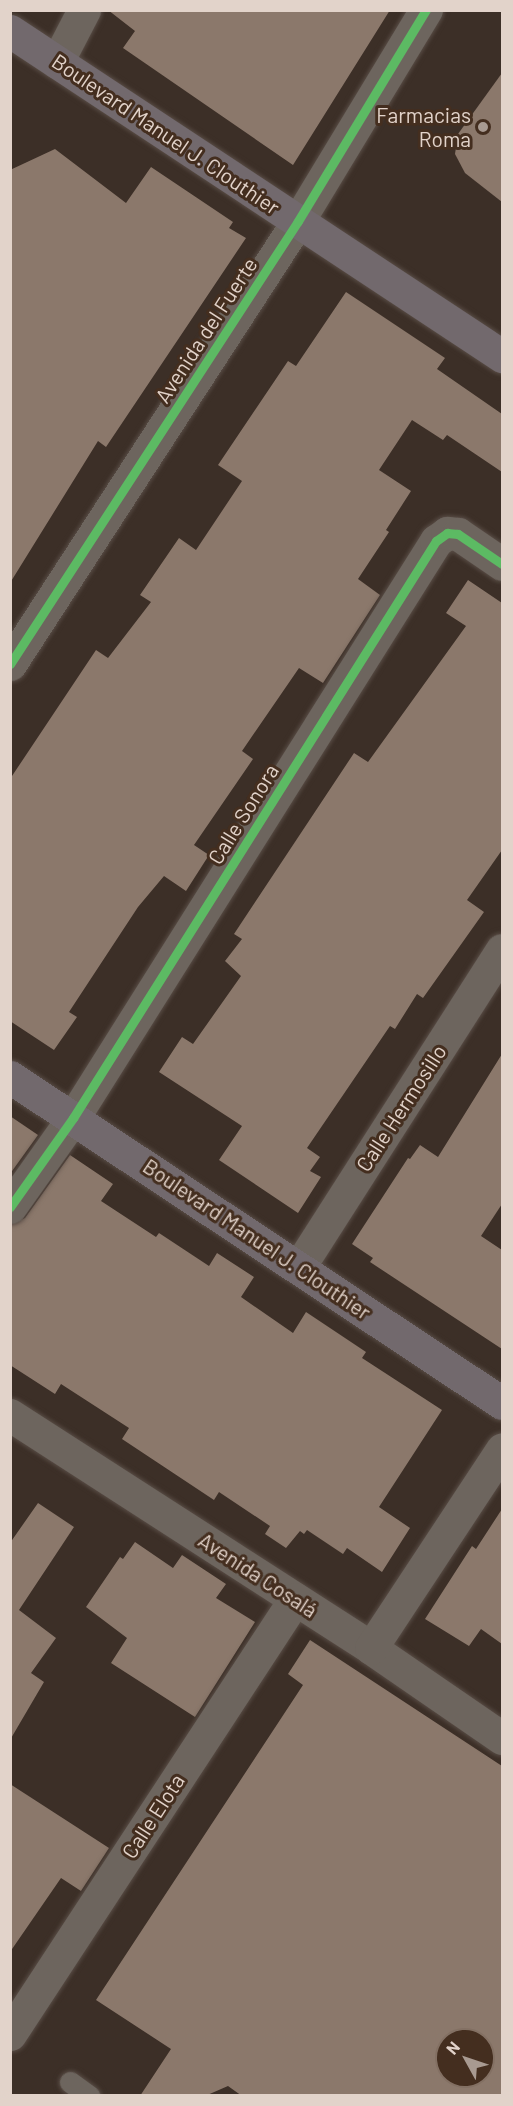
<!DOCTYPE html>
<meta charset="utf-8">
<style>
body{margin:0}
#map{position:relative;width:513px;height:2106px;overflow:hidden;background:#3c2f27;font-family:Barlow,sans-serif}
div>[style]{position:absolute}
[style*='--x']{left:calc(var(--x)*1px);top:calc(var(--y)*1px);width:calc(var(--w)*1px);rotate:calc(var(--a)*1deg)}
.building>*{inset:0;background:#8b786b}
.roads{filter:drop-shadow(0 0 2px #584c45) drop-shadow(0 0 2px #584c45)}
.service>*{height:21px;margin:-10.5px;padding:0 10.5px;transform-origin:10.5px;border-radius:10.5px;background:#6d655e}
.minor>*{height:33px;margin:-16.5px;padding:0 16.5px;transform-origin:16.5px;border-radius:16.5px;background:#6d655e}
.tertiary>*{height:33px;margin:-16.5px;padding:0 16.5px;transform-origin:16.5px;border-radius:16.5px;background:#6d655e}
.primary>*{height:33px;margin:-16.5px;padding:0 16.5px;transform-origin:16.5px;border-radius:16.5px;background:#72696d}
.cycleway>*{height:9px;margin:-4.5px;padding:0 4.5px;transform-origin:4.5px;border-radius:4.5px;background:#5cba63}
.dots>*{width:16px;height:16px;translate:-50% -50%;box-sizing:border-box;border:3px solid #442e1f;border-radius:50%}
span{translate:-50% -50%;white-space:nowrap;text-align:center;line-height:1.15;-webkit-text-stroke:6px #442e1f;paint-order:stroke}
.poi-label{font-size:21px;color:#e2d3ca}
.right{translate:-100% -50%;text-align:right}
.street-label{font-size:21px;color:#e2d3ca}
.frame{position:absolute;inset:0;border:12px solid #e2d3ca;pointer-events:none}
.north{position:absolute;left:435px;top:2028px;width:60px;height:60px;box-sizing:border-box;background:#442e1f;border:2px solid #837063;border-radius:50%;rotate:310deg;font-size:16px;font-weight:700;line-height:24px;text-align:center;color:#e2d3ca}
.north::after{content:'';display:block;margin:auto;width:21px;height:27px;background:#a89a91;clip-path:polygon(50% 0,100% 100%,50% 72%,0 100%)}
</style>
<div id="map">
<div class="building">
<i style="clip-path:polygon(108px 10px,390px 10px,293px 165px,123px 48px,135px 31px)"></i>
<i style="clip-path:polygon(502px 73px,502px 202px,465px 173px,455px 154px,458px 134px)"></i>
<i style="clip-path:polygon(55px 149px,126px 203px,151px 167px,233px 222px,229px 228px,246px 238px,106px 447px,98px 441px,10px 583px,10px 170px)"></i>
<i style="clip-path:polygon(346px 292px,445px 358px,437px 369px,502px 414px,502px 472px,447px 435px,443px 440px,412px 420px,379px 470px,411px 491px,386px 530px,389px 532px,358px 579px,380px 595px,323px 683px,299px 668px,242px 751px,253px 759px,194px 845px,209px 855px,186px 891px,164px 876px,138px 907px,69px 1012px,77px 1017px,54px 1050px,10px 1021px,10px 779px,96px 650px,108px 658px,151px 602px,140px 595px,179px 538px,196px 550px,242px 481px,218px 465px,288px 361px,296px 366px)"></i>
<i style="clip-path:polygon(468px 580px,502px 603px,502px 850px,467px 900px,484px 912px,423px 998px,417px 994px,395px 1029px,390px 1026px,307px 1148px,320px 1157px,310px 1171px,321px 1177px,298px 1213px,219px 1160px,242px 1126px,159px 1072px,182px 1037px,193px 1044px,241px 976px,225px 961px,242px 939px,234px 934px,354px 753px,368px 762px,466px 626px,446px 613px)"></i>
<i style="clip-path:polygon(502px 1054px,502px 1204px,481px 1236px,502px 1250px,502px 1349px,370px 1262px,373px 1258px,352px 1244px,408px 1158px,410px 1159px,420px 1145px,438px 1157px)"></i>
<i style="clip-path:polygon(10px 1116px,38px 1135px,10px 1174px)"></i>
<i style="clip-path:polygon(70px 1155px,113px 1184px,101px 1201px,156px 1237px,159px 1233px,209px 1266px,217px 1253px,254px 1277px,241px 1297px,293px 1333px,306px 1312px,366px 1352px,362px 1358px,442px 1410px,379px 1507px,410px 1528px,382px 1572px,347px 1548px,343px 1554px,307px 1530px,304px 1534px,300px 1531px,286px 1548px,265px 1534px,270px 1526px,219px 1492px,214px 1500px,122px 1439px,129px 1428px,61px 1384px,55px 1394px,10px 1365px,10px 1225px,25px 1218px)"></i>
<i style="clip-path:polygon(38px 1503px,74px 1527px,19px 1610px,56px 1638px,31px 1673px,44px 1682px,10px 1740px,10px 1543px)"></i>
<i style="clip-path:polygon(502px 1509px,502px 1644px,481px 1629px,469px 1646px,425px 1619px,472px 1546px,476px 1549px)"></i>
<i style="clip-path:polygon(135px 1542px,173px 1568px,182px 1555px,226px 1584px,216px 1598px,255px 1622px,195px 1717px,111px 1663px,127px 1638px,86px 1607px,120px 1557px,123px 1559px)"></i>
<i style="clip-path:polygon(evenodd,310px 1640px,502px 1766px,502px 2096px,242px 2096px,228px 2086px,205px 2096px,140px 2096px,171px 2049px,96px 2000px,303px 1685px,288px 1674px,310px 1640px,447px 2040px,483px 2040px,483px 2076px,447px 2076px,447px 2040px)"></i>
<i style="clip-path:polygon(10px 1784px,109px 1848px,81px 1891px,61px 1878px,10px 1952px)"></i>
</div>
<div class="roads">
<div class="service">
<i style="--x:70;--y:2082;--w:24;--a:36"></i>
</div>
<div class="minor">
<i style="--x:57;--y:62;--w:59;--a:-62.6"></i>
<i style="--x:10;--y:1207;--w:109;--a:-54.7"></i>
<i style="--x:73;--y:1118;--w:682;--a:-57.83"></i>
<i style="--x:436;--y:541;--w:14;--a:-36"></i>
<i style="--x:447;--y:533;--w:11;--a:5"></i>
<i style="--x:458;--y:534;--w:53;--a:34.3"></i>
<i style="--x:299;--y:1267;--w:376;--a:-57.4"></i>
<i style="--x:10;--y:1415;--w:430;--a:32.8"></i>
<i style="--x:371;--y:1648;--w:159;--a:34.5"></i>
<i style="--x:371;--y:1648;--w:238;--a:-56.6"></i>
<i style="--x:10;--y:2034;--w:520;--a:-56.77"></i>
</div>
<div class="tertiary">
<i style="--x:10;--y:664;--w:528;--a:-56.97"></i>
<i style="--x:298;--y:221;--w:247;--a:-58.8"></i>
</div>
<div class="primary">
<i style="--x:10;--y:31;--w:590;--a:33.45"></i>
<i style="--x:10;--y:1077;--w:590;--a:33.53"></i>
</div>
</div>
<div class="cycleway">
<i style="--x:10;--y:664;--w:528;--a:-56.97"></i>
<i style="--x:298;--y:221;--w:247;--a:-58.8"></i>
<i style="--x:10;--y:1207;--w:109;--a:-54.7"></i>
<i style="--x:73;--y:1118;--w:682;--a:-57.83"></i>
<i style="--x:436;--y:541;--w:14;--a:-36"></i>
<i style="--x:447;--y:533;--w:11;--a:5"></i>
<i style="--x:458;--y:534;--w:53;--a:34.3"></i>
</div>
<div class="dots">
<i style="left:483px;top:127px;background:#a89a91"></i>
</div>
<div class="poi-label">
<span class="right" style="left:471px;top:127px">Farmacias<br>Roma</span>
</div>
<div class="street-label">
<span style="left:166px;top:134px;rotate:34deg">Boulevard Manuel J. Clouthier</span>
<span style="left:206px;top:330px;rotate:-57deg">Avenida del Fuerte</span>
<span style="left:243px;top:814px;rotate:-58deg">Calle Sonora</span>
<span style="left:401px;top:1108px;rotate:-57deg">Calle Hermosillo</span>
<span style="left:257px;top:1239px;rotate:34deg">Boulevard Manuel J. Clouthier</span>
<span style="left:258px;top:1575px;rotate:33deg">Avenida Cosalá</span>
<span style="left:153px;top:1816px;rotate:-57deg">Calle Elota</span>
</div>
<div class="frame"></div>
<div class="north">N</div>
</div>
